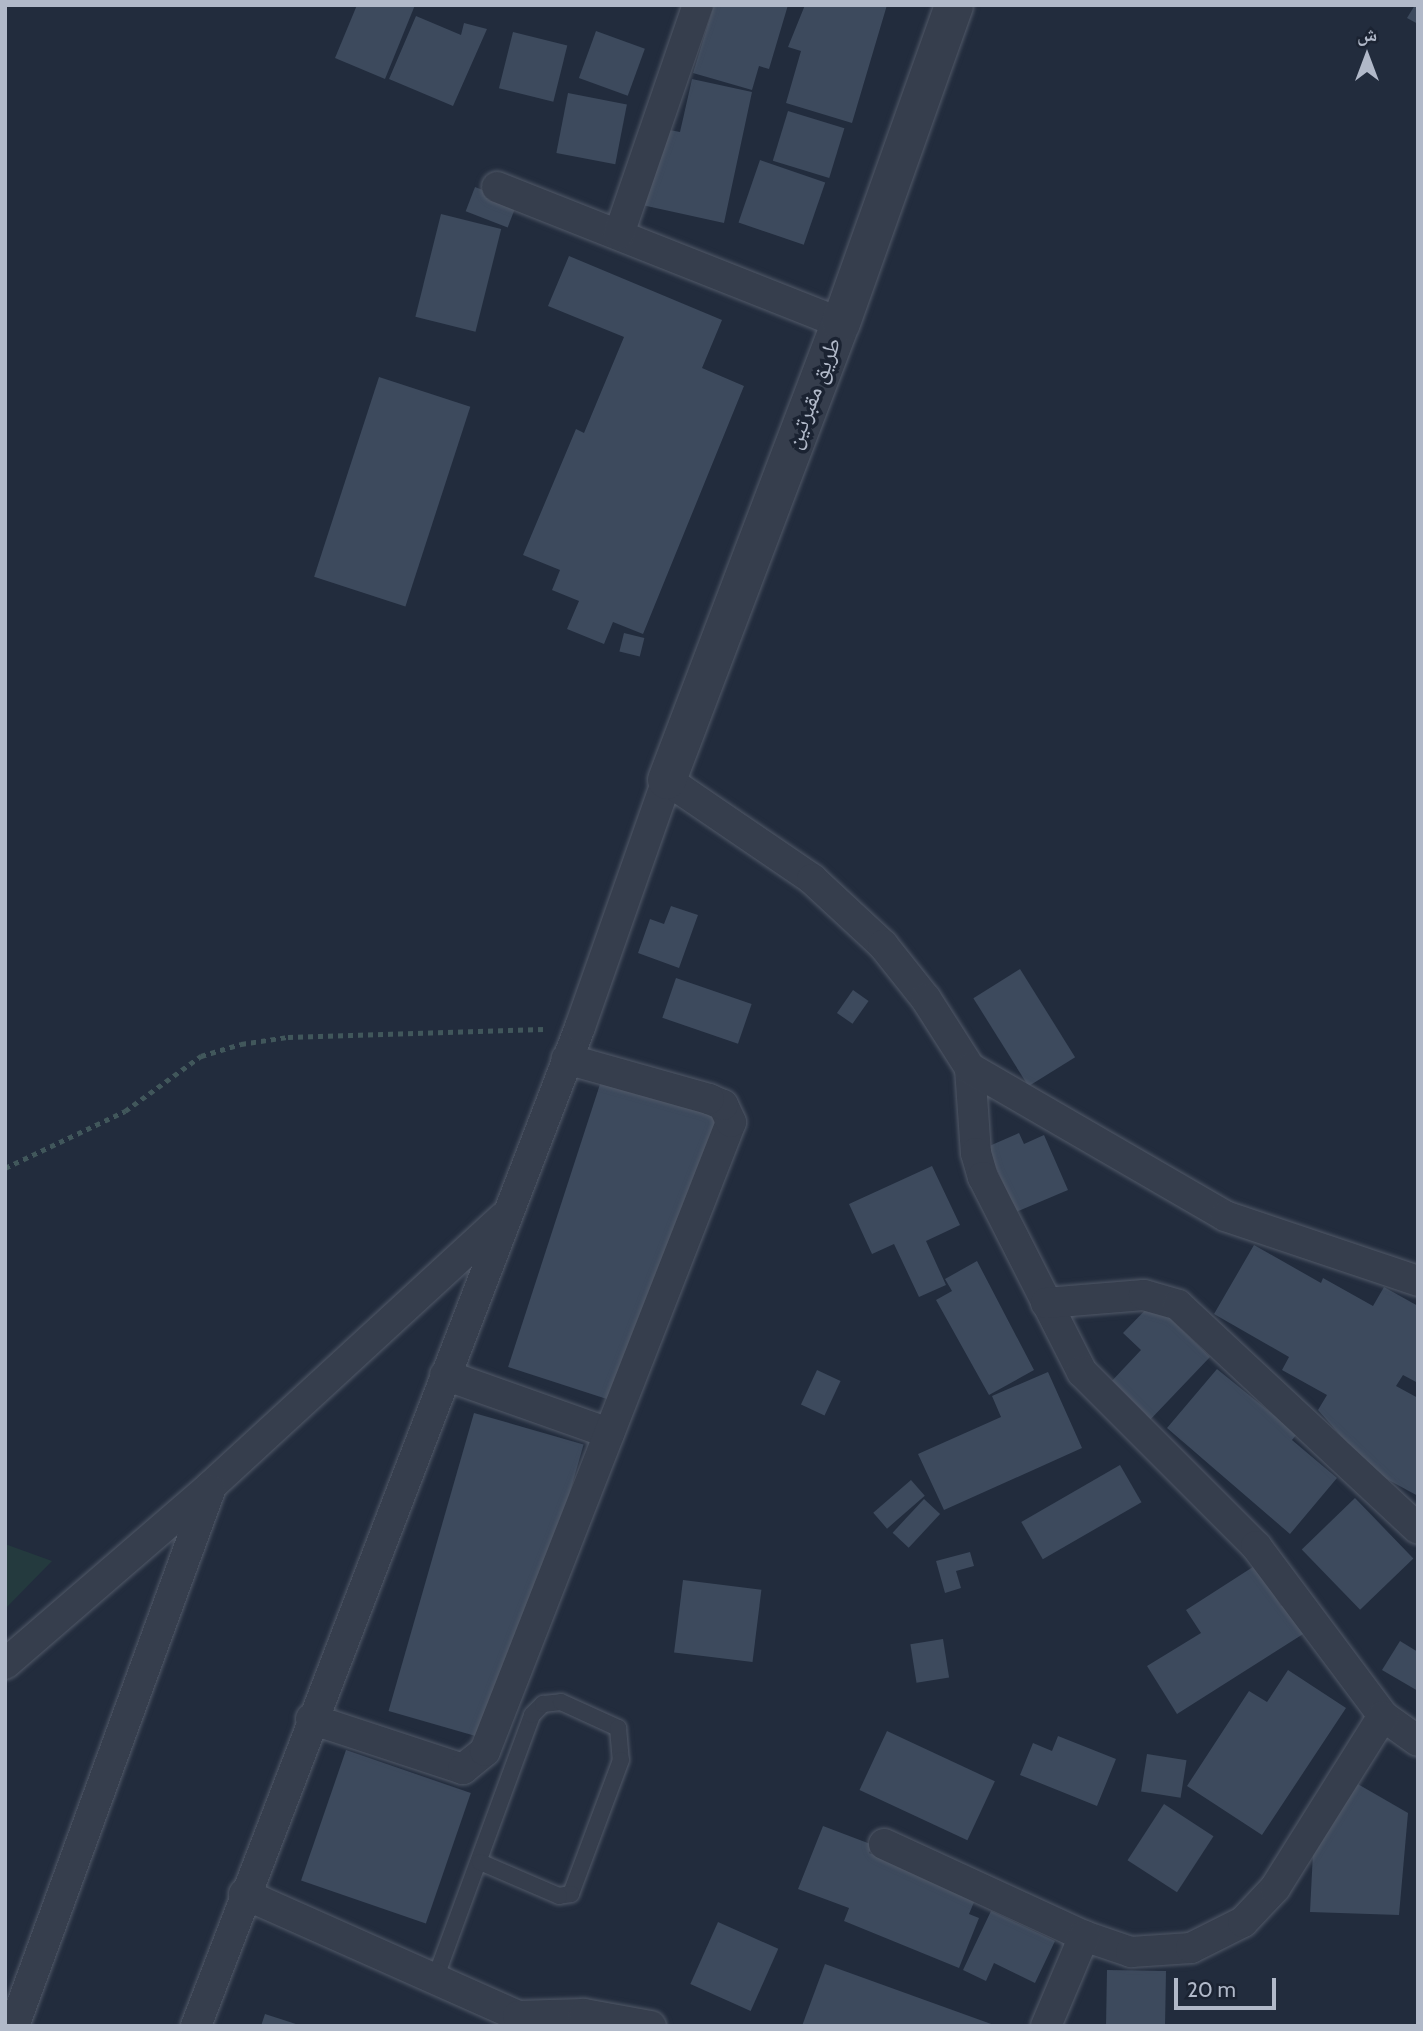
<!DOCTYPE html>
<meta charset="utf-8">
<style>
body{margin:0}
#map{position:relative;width:1423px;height:2031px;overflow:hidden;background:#222c3d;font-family:Cabin,"Noto Naskh Arabic",sans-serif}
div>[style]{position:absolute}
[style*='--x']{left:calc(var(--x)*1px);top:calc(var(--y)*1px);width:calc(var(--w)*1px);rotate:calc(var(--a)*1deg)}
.green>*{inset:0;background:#243a3e}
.building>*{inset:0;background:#3d4a5d;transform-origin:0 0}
.path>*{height:4.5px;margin-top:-2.25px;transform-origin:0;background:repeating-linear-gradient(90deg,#41575b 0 5px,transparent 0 10px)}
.roads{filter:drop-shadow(0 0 2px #515968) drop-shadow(0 0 2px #515968)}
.service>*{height:16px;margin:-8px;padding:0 8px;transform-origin:8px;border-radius:8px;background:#363e4d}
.minor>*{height:30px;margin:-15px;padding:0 15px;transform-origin:15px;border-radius:15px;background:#363e4d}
.tertiary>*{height:38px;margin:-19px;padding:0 19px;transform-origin:19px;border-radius:19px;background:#363e4d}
span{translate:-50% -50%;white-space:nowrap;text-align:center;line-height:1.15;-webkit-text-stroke:7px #1b2332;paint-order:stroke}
.street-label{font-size:23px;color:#b1b9c9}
.frame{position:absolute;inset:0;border:7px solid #b1b9c9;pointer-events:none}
.north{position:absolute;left:1332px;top:21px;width:70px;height:70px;-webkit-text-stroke:5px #1b2332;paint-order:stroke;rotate:0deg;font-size:19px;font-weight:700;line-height:28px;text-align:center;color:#b1b9c9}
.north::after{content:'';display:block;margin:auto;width:24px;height:32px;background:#b1b9c9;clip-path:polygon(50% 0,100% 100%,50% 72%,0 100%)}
.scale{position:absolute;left:1174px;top:1978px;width:102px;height:32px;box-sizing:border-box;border:4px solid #b1b9c9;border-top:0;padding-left:9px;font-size:21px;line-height:24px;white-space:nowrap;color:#b1b9c9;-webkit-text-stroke:5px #1b2332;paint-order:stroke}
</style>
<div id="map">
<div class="green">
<i style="clip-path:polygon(5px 1544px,52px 1561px,5px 1609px)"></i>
</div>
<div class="building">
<i style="clip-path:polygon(357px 5px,415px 5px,385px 79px,335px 58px)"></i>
<i style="clip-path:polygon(714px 5px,788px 5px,769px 69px,759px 66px,752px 90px,693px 73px)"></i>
<i style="clip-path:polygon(805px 5px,887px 5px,852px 123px,786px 103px,801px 51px,788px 47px)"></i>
<i style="clip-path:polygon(1415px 5px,1418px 5px,1418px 24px,1407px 18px)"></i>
<i style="clip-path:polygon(416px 16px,461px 35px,464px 23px,487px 29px,453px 106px,389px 79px)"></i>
<i style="left:596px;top:31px;width:52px;height:50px;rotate:20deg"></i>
<i style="left:513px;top:32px;width:56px;height:58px;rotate:14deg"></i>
<i style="clip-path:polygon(692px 79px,752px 92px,724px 223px,642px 205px,659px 128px,680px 132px)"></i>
<i style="left:568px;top:93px;width:60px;height:61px;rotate:11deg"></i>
<i style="left:788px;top:111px;width:59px;height:52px;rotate:17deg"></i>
<i style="left:760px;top:160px;width:69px;height:66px;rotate:19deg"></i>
<i style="left:475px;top:187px;width:45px;height:26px;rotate:21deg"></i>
<i style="left:441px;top:214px;width:62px;height:106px;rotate:14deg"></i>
<i style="clip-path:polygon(569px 256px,722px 320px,702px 368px,744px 386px,643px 634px,613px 622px,604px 644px,567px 629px,579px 601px,552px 590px,560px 570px,523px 555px,576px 429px,584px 433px,624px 337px,548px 306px)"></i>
<i style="left:379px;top:377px;width:96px;height:210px;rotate:18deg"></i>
<i style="left:624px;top:633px;width:21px;height:19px;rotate:14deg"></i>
<i style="clip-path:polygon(671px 906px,698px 915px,679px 968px,638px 953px,650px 919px,664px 924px)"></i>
<i style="left:1020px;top:969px;width:104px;height:55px;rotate:58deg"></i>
<i style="left:676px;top:978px;width:80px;height:42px;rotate:19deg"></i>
<i style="left:853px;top:990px;width:19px;height:28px;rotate:35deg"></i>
<i style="left:603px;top:1075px;width:124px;height:307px;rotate:18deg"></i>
<i style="clip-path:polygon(1019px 1133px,1024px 1144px,1044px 1135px,1068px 1190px,1016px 1212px,987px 1147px)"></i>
<i style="clip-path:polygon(932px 1166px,960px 1225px,926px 1241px,946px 1285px,919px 1297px,894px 1244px,872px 1254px,849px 1204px)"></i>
<i style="clip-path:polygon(1254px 1245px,1321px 1283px,1323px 1278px,1373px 1306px,1384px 1287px,1418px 1306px,1418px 1383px,1403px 1375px,1396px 1386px,1418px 1398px,1418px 1496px,1372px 1471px,1318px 1410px,1327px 1395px,1282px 1370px,1289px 1357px,1214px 1314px)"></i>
<i style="clip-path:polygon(977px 1261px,1034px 1370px,989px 1395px,936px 1300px,952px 1291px,945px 1279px)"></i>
<i style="clip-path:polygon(1153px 1302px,1210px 1357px,1148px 1422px,1109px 1384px,1141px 1350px,1123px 1333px)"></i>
<i style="clip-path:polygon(1217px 1369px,1297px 1434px,1292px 1440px,1337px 1478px,1290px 1534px,1167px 1428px)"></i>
<i style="left:817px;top:1370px;width:26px;height:38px;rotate:25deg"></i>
<i style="clip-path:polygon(1048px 1372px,1082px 1448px,944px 1510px,918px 1454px,1001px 1417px,992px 1396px)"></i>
<i style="left:474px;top:1413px;width:114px;height:310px;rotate:16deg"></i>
<i style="left:1120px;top:1465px;width:43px;height:114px;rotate:60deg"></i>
<i style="left:911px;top:1480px;width:21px;height:50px;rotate:49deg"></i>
<i style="left:1355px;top:1498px;width:84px;height:74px;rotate:46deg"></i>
<i style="left:924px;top:1499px;width:22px;height:46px;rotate:43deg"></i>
<i style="clip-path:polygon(970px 1552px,974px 1566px,956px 1571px,961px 1588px,945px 1593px,936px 1561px)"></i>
<i style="clip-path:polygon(1256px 1565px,1281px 1606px,1291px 1599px,1311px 1629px,1177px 1714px,1147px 1666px,1201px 1633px,1186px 1610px)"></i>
<i style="left:683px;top:1580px;width:79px;height:73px;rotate:7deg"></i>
<i style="left:943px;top:1639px;width:39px;height:33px;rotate:81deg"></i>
<i style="clip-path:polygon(1400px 1641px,1418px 1652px,1418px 1691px,1382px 1670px)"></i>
<i style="clip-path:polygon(1288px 1670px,1346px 1708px,1262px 1835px,1187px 1786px,1249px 1691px,1267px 1702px)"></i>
<i style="left:887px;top:1731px;width:119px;height:65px;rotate:25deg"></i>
<i style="clip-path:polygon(1058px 1736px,1116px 1759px,1097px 1806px,1020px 1775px,1033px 1743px,1052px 1751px)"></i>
<i style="left:346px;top:1750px;width:132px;height:138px;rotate:19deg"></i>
<i style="left:1147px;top:1754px;width:40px;height:38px;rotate:9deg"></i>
<i style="clip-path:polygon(1356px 1783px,1408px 1813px,1399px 1915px,1310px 1912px,1314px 1832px)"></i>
<i style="left:1164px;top:1804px;width:59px;height:67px;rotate:33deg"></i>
<i style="clip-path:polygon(823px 1826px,873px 1845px,869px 1853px,977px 1895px,969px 1914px,979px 1918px,959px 1968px,844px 1921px,849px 1908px,798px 1889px)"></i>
<i style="clip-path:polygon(991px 1911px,1055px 1941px,1035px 1983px,994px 1963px,986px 1981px,963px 1970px)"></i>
<i style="left:718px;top:1922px;width:66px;height:68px;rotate:24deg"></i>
<i style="clip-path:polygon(825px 1964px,994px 2025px,994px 2026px,802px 2026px)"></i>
<i style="left:1107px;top:1970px;width:59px;height:56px;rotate:1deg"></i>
<i style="clip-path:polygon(265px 2014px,299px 2025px,299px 2026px,261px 2026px)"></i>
</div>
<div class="path">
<i style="--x:5;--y:1168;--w:133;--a:-25.4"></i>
<i style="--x:125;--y:1111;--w:94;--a:-35.9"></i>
<i style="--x:201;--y:1056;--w:42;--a:-16.7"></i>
<i style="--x:241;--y:1044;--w:48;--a:-8.5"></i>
<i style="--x:288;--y:1037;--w:257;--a:-1.8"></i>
</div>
<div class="roads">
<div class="service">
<i style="--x:435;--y:1979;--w:281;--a:-69.8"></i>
<i style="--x:532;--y:1715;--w:16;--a:-45"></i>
<i style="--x:543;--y:1704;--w:18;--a:-6"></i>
<i style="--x:561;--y:1702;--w:63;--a:24.5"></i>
<i style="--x:618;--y:1728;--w:32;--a:85"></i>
<i style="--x:621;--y:1760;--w:143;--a:110.5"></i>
<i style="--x:571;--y:1894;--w:12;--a:171"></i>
<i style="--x:559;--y:1896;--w:86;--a:-156.7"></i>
</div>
<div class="minor">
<i style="--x:497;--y:187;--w:370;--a:21.6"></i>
<i style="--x:619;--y:234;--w:242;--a:-71"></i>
<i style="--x:970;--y:1068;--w:85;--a:86"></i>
<i style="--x:976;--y:1153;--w:25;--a:74"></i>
<i style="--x:983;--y:1177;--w:219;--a:63.1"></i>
<i style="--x:1082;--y:1372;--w:246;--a:45"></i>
<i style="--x:1256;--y:1546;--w:212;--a:53.2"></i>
<i style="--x:1383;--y:1716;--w:43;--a:35.5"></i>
<i style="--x:1046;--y:1303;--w:98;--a:-4.7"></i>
<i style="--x:1144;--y:1295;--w:35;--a:16"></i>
<i style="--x:1178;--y:1305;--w:328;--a:43"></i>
<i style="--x:445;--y:1375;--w:174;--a:19.5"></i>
<i style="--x:5;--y:1664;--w:272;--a:-40.8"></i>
<i style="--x:211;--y:1486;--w:396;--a:-42.6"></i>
<i style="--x:311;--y:1719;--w:160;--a:18.2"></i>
<i style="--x:463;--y:1769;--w:28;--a:-39"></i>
<i style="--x:485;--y:1751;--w:675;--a:-68.64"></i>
<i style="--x:731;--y:1122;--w:19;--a:-115"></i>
<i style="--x:723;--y:1105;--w:15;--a:-157"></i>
<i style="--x:709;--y:1099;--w:148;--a:-164.3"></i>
<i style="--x:884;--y:1844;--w:220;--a:24.7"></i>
<i style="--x:1084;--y:1936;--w:50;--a:18.8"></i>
<i style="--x:1131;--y:1952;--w:60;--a:-3.8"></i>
<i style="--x:1191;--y:1948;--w:58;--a:-26.6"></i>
<i style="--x:1243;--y:1922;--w:47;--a:-46.7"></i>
<i style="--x:1275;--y:1888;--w:203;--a:-57.9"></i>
<i style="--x:244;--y:1894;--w:300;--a:24"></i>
<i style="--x:518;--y:2016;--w:66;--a:-1.7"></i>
<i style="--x:584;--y:2014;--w:68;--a:10.2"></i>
<i style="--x:14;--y:2026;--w:571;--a:-69.91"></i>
<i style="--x:196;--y:2026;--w:1070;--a:-68.97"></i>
<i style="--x:580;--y:1027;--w:262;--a:-70.6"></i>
<i style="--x:667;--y:780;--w:176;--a:34.3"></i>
<i style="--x:812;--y:879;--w:97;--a:42.9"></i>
<i style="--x:883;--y:945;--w:69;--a:51.5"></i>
<i style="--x:926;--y:999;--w:82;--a:57.5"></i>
<i style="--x:970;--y:1068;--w:295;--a:30.1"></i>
<i style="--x:1225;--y:1216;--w:204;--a:18.6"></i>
<i style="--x:1046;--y:2026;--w:98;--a:-67.1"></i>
</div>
<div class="tertiary">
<i style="--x:667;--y:780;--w:489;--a:-69.2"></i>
<i style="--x:841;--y:323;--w:337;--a:-70.4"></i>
</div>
</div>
<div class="street-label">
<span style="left:813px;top:393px;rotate:-69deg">طريق مقبرتين</span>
</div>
<div class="frame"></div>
<div class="north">ش</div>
<div class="scale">20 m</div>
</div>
